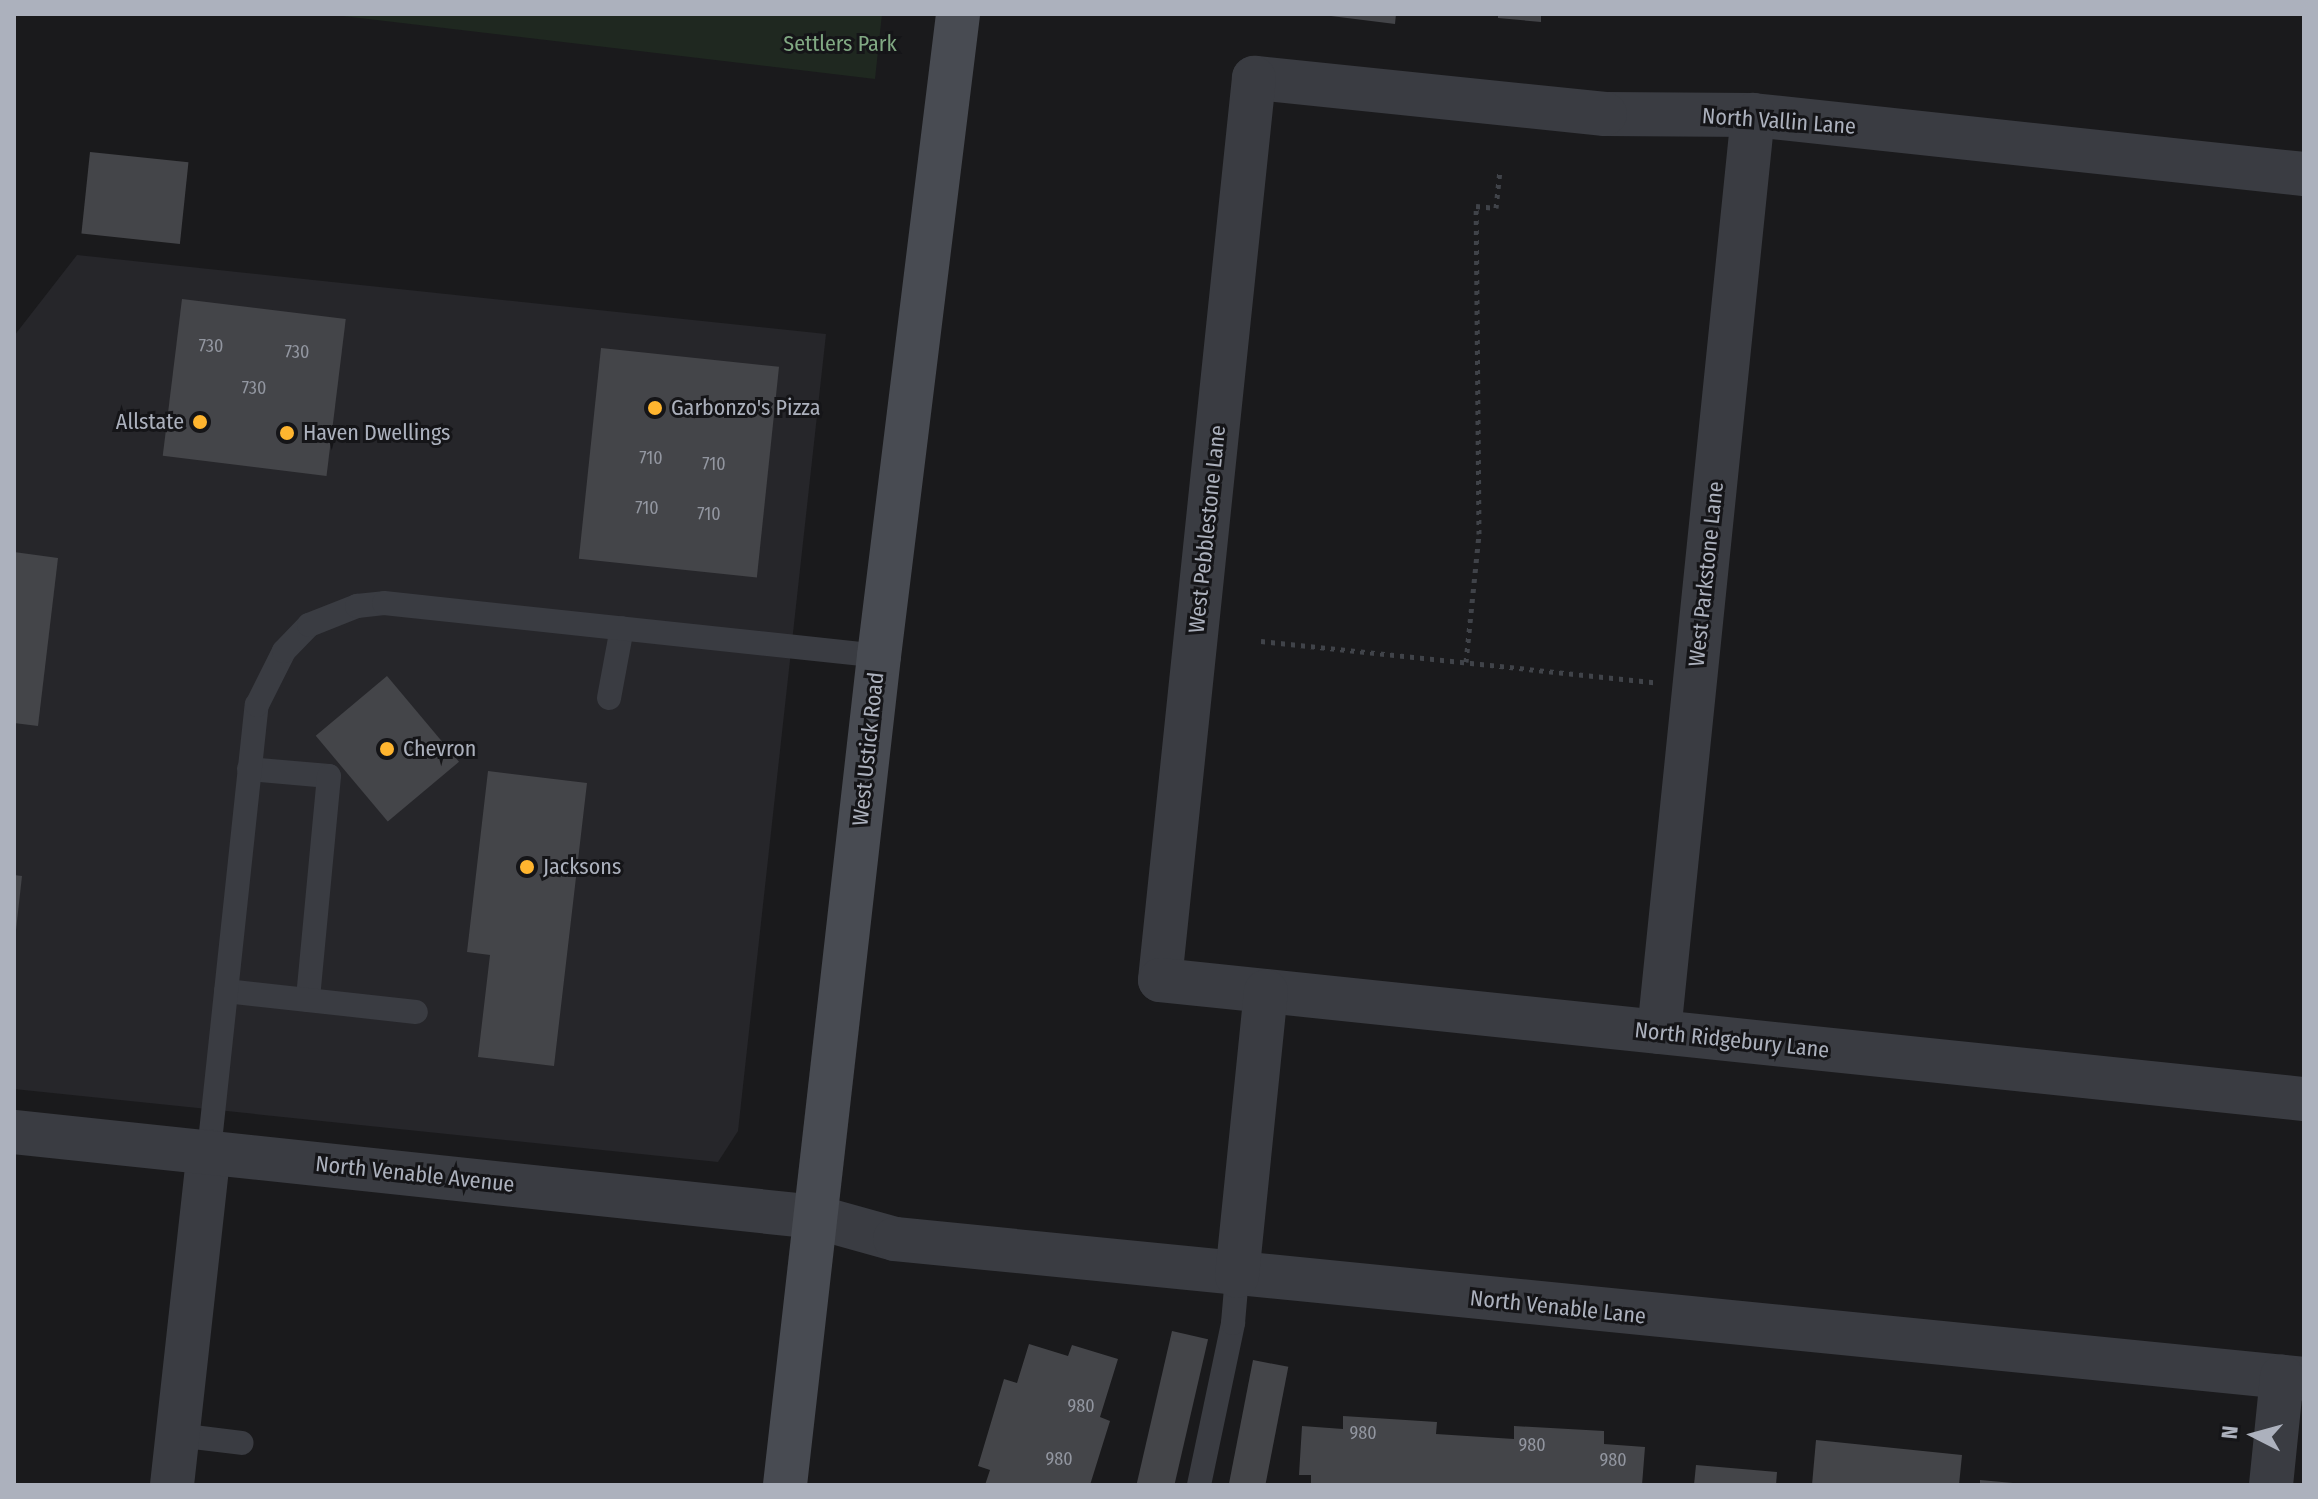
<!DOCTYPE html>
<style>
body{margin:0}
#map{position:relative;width:2318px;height:1499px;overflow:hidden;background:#1a1a1c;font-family:"Fira Sans Condensed",sans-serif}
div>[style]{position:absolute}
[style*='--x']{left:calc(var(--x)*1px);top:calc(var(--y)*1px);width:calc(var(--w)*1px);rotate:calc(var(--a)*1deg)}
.built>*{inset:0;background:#26262a}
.green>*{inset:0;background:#1f2820}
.building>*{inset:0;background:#444549;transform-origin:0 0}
.path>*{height:5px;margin-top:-2.5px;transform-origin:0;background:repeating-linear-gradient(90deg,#404349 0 4px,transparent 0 10px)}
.service>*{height:24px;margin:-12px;padding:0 12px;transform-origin:12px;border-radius:12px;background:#3a3c42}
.minor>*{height:44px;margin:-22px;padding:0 22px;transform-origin:22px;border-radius:22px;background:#3a3c42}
.tertiary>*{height:44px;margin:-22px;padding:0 22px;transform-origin:22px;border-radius:22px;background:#3a3c42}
.secondary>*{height:44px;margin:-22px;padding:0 22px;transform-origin:22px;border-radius:22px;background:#484b52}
.dots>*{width:22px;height:22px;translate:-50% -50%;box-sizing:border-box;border:4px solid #151518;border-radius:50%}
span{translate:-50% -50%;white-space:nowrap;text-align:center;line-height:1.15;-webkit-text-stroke:6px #151518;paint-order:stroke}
.number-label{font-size:18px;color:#9296a0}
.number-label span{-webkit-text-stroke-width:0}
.park-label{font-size:22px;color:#81a983}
.street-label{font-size:22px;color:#acb1bd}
.poi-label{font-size:22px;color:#acb1bd}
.left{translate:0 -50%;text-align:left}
.right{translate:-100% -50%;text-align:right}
.frame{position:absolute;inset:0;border:16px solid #acb1bd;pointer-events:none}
.north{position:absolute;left:2214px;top:1395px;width:80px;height:80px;-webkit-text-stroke:6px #151518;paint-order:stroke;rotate:276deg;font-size:22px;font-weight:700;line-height:32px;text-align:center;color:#acb1bd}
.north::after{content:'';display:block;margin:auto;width:28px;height:36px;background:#acb1bd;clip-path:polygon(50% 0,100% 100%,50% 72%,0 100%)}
</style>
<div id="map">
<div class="built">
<i style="clip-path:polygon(77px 255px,826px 334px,738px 1131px,718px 1162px,14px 1089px,14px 336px)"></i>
</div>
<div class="green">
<i style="clip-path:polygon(326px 14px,882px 14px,875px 79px)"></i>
</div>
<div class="building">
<i style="clip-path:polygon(1315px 14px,1396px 14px,1395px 24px)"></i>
<i style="clip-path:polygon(1498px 14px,1541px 14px,1541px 22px,1498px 18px)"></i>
<i style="left:90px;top:152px;width:99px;height:82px;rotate:6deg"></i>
<i style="left:182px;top:299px;width:165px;height:158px;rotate:7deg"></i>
<i style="left:601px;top:348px;width:179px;height:212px;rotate:6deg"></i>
<i style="clip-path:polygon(14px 552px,58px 558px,38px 726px,14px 723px)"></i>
<i style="left:387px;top:676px;width:112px;height:93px;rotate:50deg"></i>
<i style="clip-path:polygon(488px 771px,587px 783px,554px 1066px,478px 1057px,490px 955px,467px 952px)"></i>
<i style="clip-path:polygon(14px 875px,22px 876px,16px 930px,14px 930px)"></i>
<i style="left:1172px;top:1331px;width:37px;height:158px;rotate:13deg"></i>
<i style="clip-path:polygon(1029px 1344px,1068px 1356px,1072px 1345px,1118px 1359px,1100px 1417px,1110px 1421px,1090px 1485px,985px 1485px,990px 1470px,978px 1466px,1004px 1379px,1017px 1383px)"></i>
<i style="left:1253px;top:1360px;width:36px;height:128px;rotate:11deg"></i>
<i style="clip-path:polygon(1343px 1416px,1437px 1422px,1436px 1434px,1514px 1439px,1514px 1426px,1604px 1431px,1604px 1444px,1645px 1447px,1642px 1485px,1311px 1485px,1311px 1475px,1299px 1475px,1302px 1426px,1343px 1429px)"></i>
<i style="clip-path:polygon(1816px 1440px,1962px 1455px,1959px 1485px,1812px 1485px)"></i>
<i style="clip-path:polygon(1696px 1465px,1777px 1472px,1776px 1485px,1694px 1485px)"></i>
<i style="clip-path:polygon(1980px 1480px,2013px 1483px,2013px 1485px,1980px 1485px)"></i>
</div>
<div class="path">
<i style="--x:1261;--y:641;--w:395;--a:6"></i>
<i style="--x:1466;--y:662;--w:129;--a:-84.2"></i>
<i style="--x:1479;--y:534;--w:328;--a:-90.5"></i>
<i style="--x:1476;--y:206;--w:20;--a:6"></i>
<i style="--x:1496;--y:208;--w:37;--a:-84"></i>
</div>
<div class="service">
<i style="--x:609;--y:698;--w:71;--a:-79.5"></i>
<i style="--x:249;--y:769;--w:80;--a:5"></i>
<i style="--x:329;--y:776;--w:225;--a:95.4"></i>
<i style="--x:226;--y:991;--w:191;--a:6.3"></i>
<i style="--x:209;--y:1151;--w:449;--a:-83.9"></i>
<i style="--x:257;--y:705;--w:60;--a:-63.4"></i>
<i style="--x:284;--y:651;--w:36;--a:-46"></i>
<i style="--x:309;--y:625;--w:52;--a:-21.6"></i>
<i style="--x:357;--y:606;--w:27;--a:-6"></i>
<i style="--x:384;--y:603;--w:498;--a:6.1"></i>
<i style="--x:177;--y:1435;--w:65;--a:7"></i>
<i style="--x:1199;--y:1485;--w:166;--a:-78.1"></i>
<i style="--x:1233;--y:1323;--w:47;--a:-85.1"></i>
</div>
<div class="minor">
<i style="--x:2304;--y:174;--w:554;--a:-173.89"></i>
<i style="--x:1753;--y:115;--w:148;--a:-179.6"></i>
<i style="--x:1605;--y:114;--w:353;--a:-174.1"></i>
<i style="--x:1254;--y:78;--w:907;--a:95.95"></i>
<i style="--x:1160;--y:980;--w:1150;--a:5.94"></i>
<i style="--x:1659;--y:1032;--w:922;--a:-84.15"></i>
<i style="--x:816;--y:1217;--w:82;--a:15.6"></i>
<i style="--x:895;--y:1239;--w:1416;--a:5.67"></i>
<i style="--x:1237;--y:1276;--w:286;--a:-84.2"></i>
<i style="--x:172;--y:1485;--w:336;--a:-83.7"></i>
<i style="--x:2271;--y:1485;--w:109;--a:-84.2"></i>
</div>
<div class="tertiary">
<i style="--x:14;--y:1132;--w:806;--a:6.05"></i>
</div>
<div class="secondary">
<i style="--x:785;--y:1485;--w:834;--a:-83.53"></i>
<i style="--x:879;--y:656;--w:647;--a:-82.98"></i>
</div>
<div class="dots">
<i style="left:655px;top:408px;background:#ffb52f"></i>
<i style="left:200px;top:422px;background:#ffb52f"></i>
<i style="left:287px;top:433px;background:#ffb52f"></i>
<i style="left:387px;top:749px;background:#ffb52f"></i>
<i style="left:527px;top:867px;background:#ffb52f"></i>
</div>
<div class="number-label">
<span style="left:211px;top:346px">730</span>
<span style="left:297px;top:352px">730</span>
<span style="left:254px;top:388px">730</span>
<span style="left:651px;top:458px">710</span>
<span style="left:714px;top:464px">710</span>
<span style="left:647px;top:508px">710</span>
<span style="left:709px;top:514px">710</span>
<span style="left:1081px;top:1406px">980</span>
<span style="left:1363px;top:1433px">980</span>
<span style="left:1532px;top:1445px">980</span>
<span style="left:1059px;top:1459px">980</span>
<span style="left:1613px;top:1460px">980</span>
</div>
<div class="park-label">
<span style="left:840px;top:44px">Settlers Park</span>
</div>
<div class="street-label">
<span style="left:1779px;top:121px;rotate:4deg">North Vallin Lane</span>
<span style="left:1207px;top:529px;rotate:-84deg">West Pebblestone Lane</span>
<span style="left:1706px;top:574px;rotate:-84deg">West Parkstone Lane</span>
<span style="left:868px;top:749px;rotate:-84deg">West Ustick Road</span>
<span style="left:1732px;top:1040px;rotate:6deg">North Ridgebury Lane</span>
<span style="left:415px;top:1174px;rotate:6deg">North Venable Avenue</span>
<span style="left:1558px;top:1307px;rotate:6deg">North Venable Lane</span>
</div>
<div class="poi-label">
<span class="left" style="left:671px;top:408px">Garbonzo's Pizza</span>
<span class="right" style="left:184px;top:422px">Allstate</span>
<span class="left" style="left:303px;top:433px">Haven Dwellings</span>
<span class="left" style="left:403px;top:749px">Chevron</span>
<span class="left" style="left:543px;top:867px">Jacksons</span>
</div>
<div class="frame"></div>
<div class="north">N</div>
</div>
